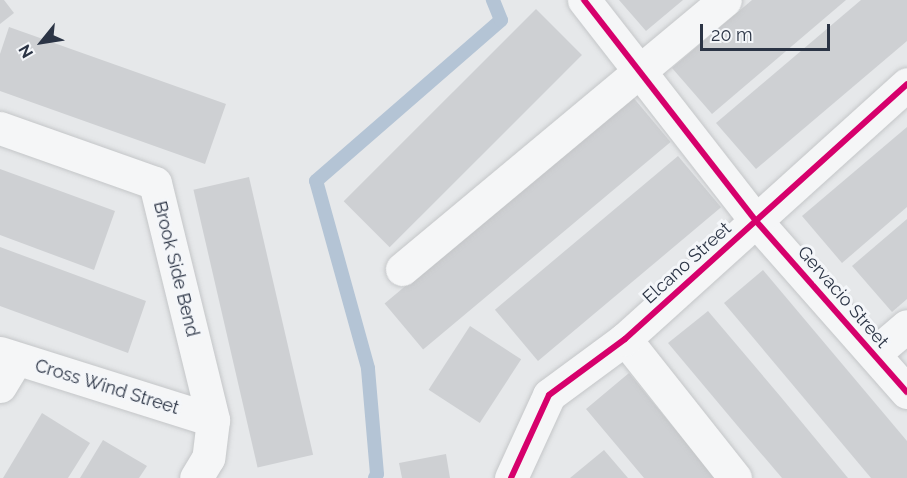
<!DOCTYPE html>
<style>
body{margin:0}
#map{position:relative;width:907px;height:478px;overflow:hidden;background:#e6e8ea;font-family:Raleway,sans-serif}
div>[style]{position:absolute}
[style*='--x']{left:calc(var(--x)*1px);top:calc(var(--y)*1px);width:calc(var(--w)*1px);rotate:calc(var(--a)*1deg)}
.stream>*{height:14px;margin:-7px;padding:0 7px;transform-origin:7px;border-radius:7px;background:#b4c4d5}
.building>*{inset:0;background:#ced0d3;transform-origin:0 0}
.roads{filter:drop-shadow(0 0 2px #c4c6c8) drop-shadow(0 0 2px #c4c6c8)}
.minor>*{height:33px;margin:-16.5px;padding:0 16.5px;transform-origin:16.5px;border-radius:16.5px;background:#f5f6f7}
.cycleway>*{height:6px;margin:-3px;padding:0 3px;transform-origin:3px;border-radius:3px;background:#d6006c}
span{translate:-50% -50%;white-space:nowrap;text-align:center;line-height:1.15;-webkit-text-stroke:6px #f4f6f9;paint-order:stroke}
.street-label{font-size:18px;color:#2b3445}
.north{position:absolute;left:12px;top:12px;width:60px;height:60px;-webkit-text-stroke:4px #f4f6f9;paint-order:stroke;rotate:240deg;font-size:16px;font-weight:700;line-height:24px;text-align:center;color:#2b3445}
.north::after{content:'';display:block;margin:auto;width:21px;height:27px;background:#2b3445;clip-path:polygon(50% 0,100% 100%,50% 72%,0 100%)}
.scale{position:absolute;left:700px;top:24px;width:130px;height:27px;box-sizing:border-box;border:3px solid #2b3445;border-top:0;padding-left:8px;font-size:18px;line-height:21px;white-space:nowrap;color:#2b3445;-webkit-text-stroke:4px #f4f6f9;paint-order:stroke}
</style>
<div id="map">
<div class="stream">
<i style="--x:375;--y:478;--w:4;--a:-63"></i>
<i style="--x:377;--y:474;--w:106;--a:-94.9"></i>
<i style="--x:368;--y:368;--w:194;--a:-105.5"></i>
<i style="--x:316;--y:181;--w:245;--a:-41"></i>
<i style="--x:501;--y:20;--w:22;--a:-112"></i>
</div>
<div class="building">
<i style="clip-path:polygon(0 0,4px 0,14px 13px,0 24px)"></i>
<i style="clip-path:polygon(619px 0,683px 0,646px 31px)"></i>
<i style="clip-path:polygon(752px 0,846px 0,712px 114px,672px 68px)"></i>
<i style="clip-path:polygon(861px 0,907px 0,907px 41px,756px 169px,716px 123px)"></i>
<i style="left:536px;top:9px;width:65px;height:272px;rotate:45deg"></i>
<i style="clip-path:polygon(9px 27px,226px 104px,205px 164px,0 91px,0 54px)"></i>
<i style="left:632px;top:96px;width:60px;height:323px;rotate:50deg"></i>
<i style="clip-path:polygon(907px 127px,907px 207px,842px 263px,802px 216px)"></i>
<i style="left:678px;top:156px;width:67px;height:239px;rotate:50deg"></i>
<i style="clip-path:polygon(0 169px,115px 211px,94px 270px,0 235px)"></i>
<i style="left:249px;top:177px;width:285px;height:57px;rotate:77deg"></i>
<i style="clip-path:polygon(907px 219px,907px 299px,892px 312px,852px 266px)"></i>
<i style="clip-path:polygon(0 247px,146px 301px,128px 353px,0 306px)"></i>
<i style="clip-path:polygon(763px 270px,907px 441px,907px 478px,871px 478px,724px 303px)"></i>
<i style="clip-path:polygon(708px 311px,780px 396px,848px 478px,782px 478px,741px 430px,668px 343px)"></i>
<i style="left:470px;top:326px;width:61px;height:76px;rotate:33deg"></i>
<i style="clip-path:polygon(629px 373px,655px 405px,716px 478px,644px 478px,586px 409px)"></i>
<i style="clip-path:polygon(42px 413px,90px 443px,68px 478px,3px 478px)"></i>
<i style="clip-path:polygon(103px 440px,147px 466px,139px 478px,80px 478px)"></i>
<i style="clip-path:polygon(604px 450px,628px 478px,570px 478px)"></i>
<i style="clip-path:polygon(446px 454px,450px 478px,402px 478px,399px 463px)"></i>
</div>
<div class="roads">
<div class="minor">
<i style="--x:584;--y:0;--w:280;--a:52.1"></i>
<i style="--x:756;--y:221;--w:228;--a:48.6"></i>
<i style="--x:0;--y:128;--w:164;--a:19.5"></i>
<i style="--x:155;--y:183;--w:244;--a:76.2"></i>
<i style="--x:213;--y:420;--w:38;--a:97"></i>
<i style="--x:208;--y:458;--w:23;--a:121"></i>
<i style="--x:402;--y:269;--w:420;--a:-39.8"></i>
<i style="--x:625;--y:339;--w:177;--a:51.6"></i>
<i style="--x:0;--y:353;--w:223;--a:17.5"></i>
<i style="--x:874;--y:354;--w:43;--a:-40.3"></i>
<i style="--x:0;--y:386;--w:31;--a:-59"></i>
<i style="--x:511;--y:478;--w:91;--a:-65.4"></i>
<i style="--x:549;--y:395;--w:94;--a:-36.4"></i>
<i style="--x:625;--y:339;--w:380;--a:-42.1"></i>
</div>
</div>
<div class="cycleway">
<i style="--x:584;--y:0;--w:280;--a:52.1"></i>
<i style="--x:756;--y:221;--w:228;--a:48.6"></i>
<i style="--x:511;--y:478;--w:91;--a:-65.4"></i>
<i style="--x:549;--y:395;--w:94;--a:-36.4"></i>
<i style="--x:625;--y:339;--w:380;--a:-42.1"></i>
</div>
<div class="street-label">
<span style="left:687px;top:263px;rotate:-42deg">Elcano Street</span>
<span style="left:176px;top:269px;rotate:76deg">Brook Side Bend</span>
<span style="left:843px;top:297px;rotate:49deg">Gervacio Street</span>
<span style="left:107px;top:387px;rotate:17deg">Cross Wind Street</span>
</div>
<div class="north">N</div>
<div class="scale">20 m</div>
</div>
